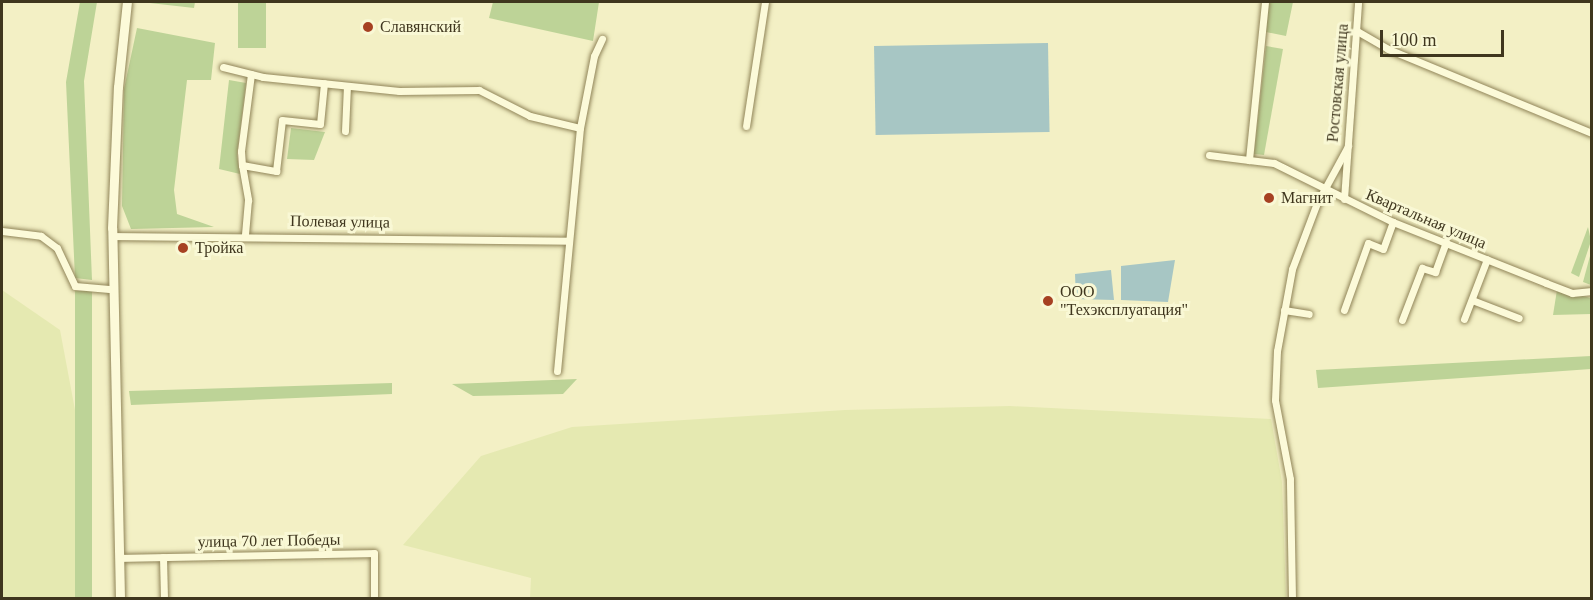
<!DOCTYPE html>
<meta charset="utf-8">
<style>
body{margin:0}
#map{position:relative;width:1593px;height:600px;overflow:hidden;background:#f3f0c5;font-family:"Times New Roman",serif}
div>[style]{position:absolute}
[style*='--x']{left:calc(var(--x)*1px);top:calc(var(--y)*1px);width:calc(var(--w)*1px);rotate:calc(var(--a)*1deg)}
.farmland>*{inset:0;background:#e5e9b1}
.green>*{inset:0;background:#bdd397;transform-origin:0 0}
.water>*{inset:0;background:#a7c6c4;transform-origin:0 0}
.roads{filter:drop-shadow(0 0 2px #908458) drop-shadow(0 0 2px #908458)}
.minor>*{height:7px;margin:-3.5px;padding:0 3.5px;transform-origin:3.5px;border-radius:3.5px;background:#fcfad9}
.secondary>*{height:9px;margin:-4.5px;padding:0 4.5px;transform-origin:4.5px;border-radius:4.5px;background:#fcfad9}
.dots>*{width:16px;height:16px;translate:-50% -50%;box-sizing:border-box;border:3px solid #f9f8d5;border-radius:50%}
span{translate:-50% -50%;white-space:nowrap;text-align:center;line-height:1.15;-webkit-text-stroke:6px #f9f8d5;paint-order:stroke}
.poi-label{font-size:16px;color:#3f361e}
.left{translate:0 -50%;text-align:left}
.street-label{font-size:16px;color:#3f361e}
.frame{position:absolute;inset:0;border:3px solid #3f361e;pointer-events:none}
.scale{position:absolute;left:1380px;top:30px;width:124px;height:27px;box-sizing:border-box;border:3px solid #3f361e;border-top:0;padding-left:8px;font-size:18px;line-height:21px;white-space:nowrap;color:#3f361e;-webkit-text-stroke:4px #f9f8d5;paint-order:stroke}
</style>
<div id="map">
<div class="farmland">
<i style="clip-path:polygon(2px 290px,60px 330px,75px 410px,78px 598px,2px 598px)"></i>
<i style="clip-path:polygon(1010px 406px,1271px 419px,1282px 482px,1286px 598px,530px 598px,531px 578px,403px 545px,481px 456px,572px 427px,845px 410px)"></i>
</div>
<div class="green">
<i style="clip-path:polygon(80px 2px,97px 2px,84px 81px,92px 280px,75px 278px,66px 82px)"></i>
<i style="clip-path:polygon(141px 2px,195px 2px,194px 8px)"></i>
<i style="left:238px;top:2px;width:28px;height:46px"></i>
<i style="clip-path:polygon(493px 2px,599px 2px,593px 41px,489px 18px)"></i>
<i style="clip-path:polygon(1269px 2px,1293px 2px,1286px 36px,1266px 32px)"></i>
<i style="clip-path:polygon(137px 28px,215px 43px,211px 80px,187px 80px,174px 190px,177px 214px,214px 227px,131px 229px,122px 206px,124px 89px)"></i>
<i style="clip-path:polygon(1266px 46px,1283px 49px,1264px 155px,1254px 154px)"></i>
<i style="clip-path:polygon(229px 80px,246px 83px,237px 155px,240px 174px,219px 169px)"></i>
<i style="clip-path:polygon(291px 128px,325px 132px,314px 160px,287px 159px)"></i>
<i style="clip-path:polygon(1588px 227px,1591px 241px,1579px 277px,1571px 273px)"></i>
<i style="clip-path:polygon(1590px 256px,1591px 257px,1591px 285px,1583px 282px)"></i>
<i style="clip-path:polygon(1557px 290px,1591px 298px,1591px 314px,1553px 315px)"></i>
<i style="left:75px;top:291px;width:17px;height:307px"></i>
<i style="clip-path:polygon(1591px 356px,1591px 369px,1318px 388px,1316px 370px)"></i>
<i style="clip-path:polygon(577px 379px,563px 394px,473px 396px,452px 384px)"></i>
<i style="clip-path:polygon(392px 383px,392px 394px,131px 405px,129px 391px)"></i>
</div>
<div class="water">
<i style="left:1048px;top:43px;width:89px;height:174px;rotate:89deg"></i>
<i style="clip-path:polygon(1175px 260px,1168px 302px,1121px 300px,1121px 266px)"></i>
<i style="clip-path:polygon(1111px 270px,1114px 300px,1076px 299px,1075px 274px)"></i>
</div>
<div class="roads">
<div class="minor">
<i style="--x:1265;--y:2;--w:159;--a:95.8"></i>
<i style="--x:1249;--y:160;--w:25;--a:7"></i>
<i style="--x:1274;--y:163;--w:133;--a:26.4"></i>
<i style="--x:1393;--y:222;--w:165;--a:21.7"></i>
<i style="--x:1546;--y:283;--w:28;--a:21"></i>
<i style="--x:1572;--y:293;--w:20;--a:-6"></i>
<i style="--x:1357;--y:31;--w:36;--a:30"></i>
<i style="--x:1388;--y:49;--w:221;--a:22.4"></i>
<i style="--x:223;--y:67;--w:41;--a:14"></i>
<i style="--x:263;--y:77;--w:137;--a:5.9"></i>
<i style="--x:399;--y:91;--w:80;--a:-0.7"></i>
<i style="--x:479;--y:90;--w:57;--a:27"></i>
<i style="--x:530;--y:116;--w:51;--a:13.5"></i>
<i style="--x:251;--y:74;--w:78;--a:97.4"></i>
<i style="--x:241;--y:151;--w:14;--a:86"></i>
<i style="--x:242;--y:165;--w:35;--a:10"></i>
<i style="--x:276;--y:171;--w:51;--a:-83.3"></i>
<i style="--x:282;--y:120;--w:38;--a:6"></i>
<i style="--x:320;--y:124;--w:41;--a:-84.4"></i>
<i style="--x:746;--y:126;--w:125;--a:-81.3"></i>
<i style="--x:345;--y:131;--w:45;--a:-87.5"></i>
<i style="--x:1209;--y:155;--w:40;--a:7.1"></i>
<i style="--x:242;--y:165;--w:36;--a:80"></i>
<i style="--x:248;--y:200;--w:36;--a:95"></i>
<i style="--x:1344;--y:199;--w:197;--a:-85.9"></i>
<i style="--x:2;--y:231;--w:39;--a:7"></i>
<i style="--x:41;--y:236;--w:20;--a:37"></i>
<i style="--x:57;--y:248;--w:42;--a:64.7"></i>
<i style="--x:75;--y:286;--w:37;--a:5"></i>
<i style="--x:112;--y:236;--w:456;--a:0.6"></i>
<i style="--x:1472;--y:300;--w:50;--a:21"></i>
<i style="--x:1284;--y:310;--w:25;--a:9"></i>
<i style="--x:1344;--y:310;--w:71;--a:-70.3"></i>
<i style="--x:1368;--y:243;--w:16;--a:22"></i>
<i style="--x:1383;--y:249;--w:29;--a:-70"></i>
<i style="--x:1464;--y:319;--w:64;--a:-69"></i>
<i style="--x:1402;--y:320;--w:56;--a:-69"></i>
<i style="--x:1422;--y:268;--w:14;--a:17"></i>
<i style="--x:1435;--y:272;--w:32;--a:-70"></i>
<i style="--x:557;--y:371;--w:244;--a:-84.6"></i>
<i style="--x:580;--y:128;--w:73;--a:-79"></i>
<i style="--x:594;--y:56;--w:19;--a:-65"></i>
<i style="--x:163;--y:557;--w:41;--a:88.6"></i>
<i style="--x:119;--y:558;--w:255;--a:-1.1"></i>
<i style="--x:374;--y:553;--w:45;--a:90"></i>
<i style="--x:1292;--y:598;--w:119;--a:-91"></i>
<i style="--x:1290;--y:479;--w:80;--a:-100.8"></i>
<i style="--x:1275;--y:400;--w:49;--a:-87.7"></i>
<i style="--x:1277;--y:351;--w:83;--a:-79.6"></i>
<i style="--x:1292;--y:269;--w:71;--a:-69.3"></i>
<i style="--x:1317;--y:203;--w:65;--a:-61.5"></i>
</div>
<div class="secondary">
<i style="--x:120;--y:598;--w:370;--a:-91.2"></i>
<i style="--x:112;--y:228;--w:141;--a:-87.6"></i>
<i style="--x:118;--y:87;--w:85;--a:-84"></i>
</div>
</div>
<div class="dots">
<i style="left:368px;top:27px;background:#a64122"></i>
<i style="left:1269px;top:198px;background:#a64122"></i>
<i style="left:183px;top:248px;background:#a64122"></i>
<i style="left:1048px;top:301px;background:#a64122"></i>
</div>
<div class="poi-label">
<span class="left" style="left:380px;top:27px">Славянский</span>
<span class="left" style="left:1281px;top:198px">Магнит</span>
<span class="left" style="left:195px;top:248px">Тройка</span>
<span class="left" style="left:1060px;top:301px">ООО<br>"Техэксплуатация"</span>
</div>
<div class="street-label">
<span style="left:1338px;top:83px;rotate:-85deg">Ростовская улица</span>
<span style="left:1426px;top:219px;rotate:23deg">Квартальная улица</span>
<span style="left:340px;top:222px;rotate:1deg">Полевая улица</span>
<span style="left:269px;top:541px;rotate:-1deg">улица 70 лет Победы</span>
</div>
<div class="frame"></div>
<div class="scale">100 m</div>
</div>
